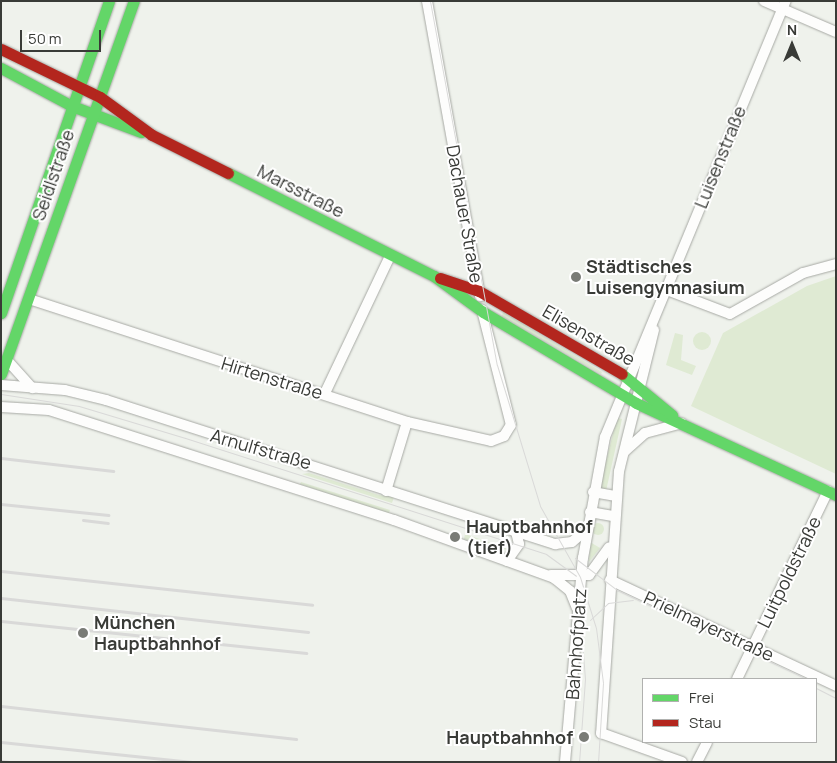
<!DOCTYPE html>
<meta charset="utf-8">
<style>
body{margin:0}
#map{position:relative;width:837px;height:763px;overflow:hidden;background:#eff2ec;font-family:Manrope,sans-serif}
div>[style]{position:absolute}
[style*='--x']{left:calc(var(--x)*1px);top:calc(var(--y)*1px);width:calc(var(--w)*1px);rotate:calc(var(--a)*1deg)}
.green>*{inset:0;background:#dfead3}
.round{border-radius:50%}
.roads{filter:drop-shadow(0 0 1px #a7a9a4) drop-shadow(0 0 1px #a7a9a4)}
.street>*{height:10px;margin:-5px;padding:0 5px;transform-origin:5px;border-radius:5px;background:#fdfdfc}
.fast>*{height:11px;margin:-5.5px;padding:0 5.5px;transform-origin:5.5px;border-radius:5.5px;background:#63d668}
.jam>*{height:11px;margin:-5.5px;padding:0 5.5px;transform-origin:5.5px;border-radius:5.5px;background:#b3261e}
.tram>*{height:1px;margin:-0.5px;padding:0 0.5px;transform-origin:0.5px;border-radius:0.5px;background:#d9d9d8}
.rail>*{height:3px;margin:-1.5px;padding:0 1.5px;transform-origin:1.5px;border-radius:1.5px;background:#d9d9d8}
.dots>*{width:14px;height:14px;translate:-50% -50%;box-sizing:border-box;border:2px solid #fff;border-radius:50%}
span{translate:-50% -50%;white-space:nowrap;text-align:center;line-height:1.15;-webkit-text-stroke:4px #fff;paint-order:stroke}
.street-label{font-size:18px;color:#393b37}
.poi-label{font-size:18px;color:#393b37;font-weight:700}
.left{translate:0 -50%;text-align:left}
.right{translate:-100% -50%;text-align:right}
.frame{position:absolute;inset:0;border:2px solid #393b37;pointer-events:none}
.legend{position:absolute;left:642px;top:678px;width:175px;height:65px;box-sizing:border-box;background:#fff;border:1px solid #b0b1af;margin:0;padding:6px 9px;list-style:none;font-size:15px;color:#393b37}
.legend li{display:flex;align-items:center;gap:10px;height:25px}
.legend b{width:25px;border:1px solid #b0b1af}
.north{position:absolute;left:767px;top:20px;width:50px;height:50px;-webkit-text-stroke:4px #fff;paint-order:stroke;rotate:0deg;font-size:14px;font-weight:700;line-height:20px;text-align:center;color:#393b37}
.north::after{content:'';display:block;margin:auto;width:18px;height:22px;background:#393b37;clip-path:polygon(50% 0,100% 100%,50% 72%,0 100%)}
.scale{position:absolute;left:20px;top:30px;width:81px;height:22px;box-sizing:border-box;border:2px solid #393b37;border-top:0;padding-left:6px;font-size:15px;line-height:18px;white-space:nowrap;color:#393b37;-webkit-text-stroke:4px #fff;paint-order:stroke}
</style>
<div id="map">
<div class="green">
<i style="clip-path:polygon(836px 276px,836px 474px,691px 406px,723px 333px,807px 286px)"></i>
<i style="clip-path:polygon(503px 312px,602px 372px,601px 374px,502px 316px)"></i>
<i class="round" style="left:693px;top:332px;width:18px;height:18px"></i>
<i style="clip-path:polygon(675px 333px,683px 335px,681px 360px,696px 366px,692px 375px,666px 365px)"></i>
<i style="clip-path:polygon(617px 418px,622px 419px,606px 491px,599px 488px)"></i>
<i style="clip-path:polygon(309px 473px,379px 495px,394px 497px,392px 503px,302px 474px)"></i>
<i style="clip-path:polygon(301px 482px,390px 510px,388px 515px,300px 484px)"></i>
<i class="round" style="left:592px;top:523px;width:12px;height:12px"></i>
<i style="clip-path:polygon(465px 534px,514px 551px,482px 545px,464px 539px)"></i>
<i style="clip-path:polygon(590px 542px,600px 548px,589px 562px,589px 561px)"></i>
</div>
<div class="roads">
<div class="street">
<i style="--x:427;--y:1;--w:300;--a:79.8"></i>
<i style="--x:764;--y:1;--w:78;--a:23.3"></i>
<i style="--x:667;--y:290;--w:67;--a:20.9"></i>
<i style="--x:730;--y:314;--w:84;--a:-29.3"></i>
<i style="--x:803;--y:273;--w:34;--a:-15"></i>
<i style="--x:29;--y:299;--w:398;--a:18"></i>
<i style="--x:407;--y:422;--w:86;--a:12.7"></i>
<i style="--x:491;--y:441;--w:14;--a:-21"></i>
<i style="--x:504;--y:436;--w:13;--a:-58"></i>
<i style="--x:511;--y:425;--w:119;--a:-104.2"></i>
<i style="--x:654;--y:330;--w:145;--a:103.9"></i>
<i style="--x:619;--y:471;--w:263;--a:93.9"></i>
<i style="--x:601;--y:733;--w:86;--a:19.7"></i>
<i style="--x:7;--y:360;--w:38;--a:48"></i>
<i style="--x:1;--y:385;--w:64;--a:4.5"></i>
<i style="--x:65;--y:390;--w:42;--a:13.7"></i>
<i style="--x:106;--y:400;--w:472;--a:17.8"></i>
<i style="--x:555;--y:544;--w:17;--a:-7"></i>
<i style="--x:572;--y:542;--w:18;--a:-41"></i>
<i style="--x:325;--y:393;--w:152;--a:-64.6"></i>
<i style="--x:1;--y:407;--w:48;--a:3.6"></i>
<i style="--x:49;--y:410;--w:362;--a:17.7"></i>
<i style="--x:394;--y:520;--w:170;--a:19.9"></i>
<i style="--x:554;--y:578;--w:21;--a:39"></i>
<i style="--x:570;--y:591;--w:18;--a:68"></i>
<i style="--x:625;--y:451;--w:27;--a:-42"></i>
<i style="--x:645;--y:433;--w:38;--a:-15"></i>
<i style="--x:386;--y:491;--w:72;--a:-73.1"></i>
<i style="--x:593;--y:492;--w:22;--a:10"></i>
<i style="--x:590;--y:512;--w:23;--a:10"></i>
<i style="--x:507;--y:561;--w:21;--a:-55"></i>
<i style="--x:519;--y:544;--w:12;--a:-104"></i>
<i style="--x:551;--y:575;--w:38;--a:0"></i>
<i style="--x:589;--y:575;--w:34;--a:-54"></i>
<i style="--x:610;--y:580;--w:250;--a:25.1"></i>
<i style="--x:737;--y:679;--w:209;--a:-64.2"></i>
<i style="--x:565;--y:762;--w:205;--a:-85"></i>
<i style="--x:583;--y:558;--w:123;--a:-79.7"></i>
<i style="--x:605;--y:437;--w:472;--a:-67.5"></i>
<i style="--x:697;--y:762;--w:22;--a:-63"></i>
</div>
<div class="fast">
<i style="--x:1;--y:68;--w:81;--a:28.2"></i>
<i style="--x:72;--y:106;--w:74;--a:20.6"></i>
<i style="--x:228;--y:173;--w:230;--a:26.6"></i>
<i style="--x:434;--y:276;--w:61;--a:36.3"></i>
<i style="--x:483;--y:312;--w:178;--a:30.7"></i>
<i style="--x:636;--y:403;--w:220;--a:24.7"></i>
<i style="--x:1;--y:313;--w:330;--a:-70.9"></i>
<i style="--x:1;--y:374;--w:396;--a:-70.4"></i>
<i style="--x:622;--y:374;--w:65;--a:39.4"></i>
</div>
<div class="jam">
<i style="--x:1;--y:49;--w:110;--a:25.9"></i>
<i style="--x:100;--y:97;--w:64;--a:36.2"></i>
<i style="--x:152;--y:135;--w:85;--a:26.6"></i>
<i style="--x:440;--y:278;--w:41;--a:18.4"></i>
<i style="--x:479;--y:291;--w:165;--a:30.1"></i>
</div>
</div>
<div class="tram">
<i style="--x:430;--y:1;--w:370;--a:79.6"></i>
<i style="--x:497;--y:365;--w:147;--a:73"></i>
<i style="--x:540;--y:506;--w:81;--a:60.6"></i>
<i style="--x:580;--y:577;--w:53;--a:72.6"></i>
<i style="--x:596;--y:628;--w:55;--a:82.7"></i>
<i style="--x:603;--y:683;--w:79;--a:93.6"></i>
<i style="--x:1;--y:394;--w:79;--a:8.7"></i>
<i style="--x:79;--y:406;--w:111;--a:16.8"></i>
<i style="--x:185;--y:438;--w:379;--a:17.8"></i>
<i style="--x:546;--y:554;--w:37;--a:36"></i>
<i style="--x:575;--y:558;--w:53;--a:37.3"></i>
<i style="--x:617;--y:590;--w:210;--a:25.1"></i>
<i style="--x:578;--y:590;--w:89;--a:85.5"></i>
<i style="--x:585;--y:679;--w:83;--a:94.1"></i>
<i style="--x:590;--y:620;--w:25;--a:-43"></i>
<i style="--x:608;--y:603;--w:25;--a:-7"></i>
<i style="--x:816;--y:688;--w:22;--a:27"></i>
</div>
<div class="rail">
<i style="--x:1;--y:458;--w:113;--a:6.6"></i>
<i style="--x:1;--y:504;--w:108;--a:5.9"></i>
<i style="--x:83;--y:520;--w:25;--a:7"></i>
<i style="--x:1;--y:571;--w:313;--a:6.2"></i>
<i style="--x:1;--y:598;--w:309;--a:6.3"></i>
<i style="--x:1;--y:621;--w:307;--a:6"></i>
<i style="--x:1;--y:706;--w:297;--a:6.4"></i>
<i style="--x:1;--y:742;--w:192;--a:6"></i>
<i style="--x:1;--y:761;--w:8;--a:7"></i>
</div>
<div class="dots">
<i style="left:576px;top:277px;background:#797b76"></i>
<i style="left:455px;top:537px;background:#797b76"></i>
<i style="left:83px;top:633px;background:#797b76"></i>
<i style="left:584px;top:737px;background:#797b76"></i>
</div>
<div class="street-label">
<span style="left:720px;top:157px;rotate:-68deg">Luisenstraße</span>
<span style="left:53px;top:175px;rotate:-71deg">Seidlstraße</span>
<span style="left:301px;top:191px;rotate:27deg">Marsstraße</span>
<span style="left:465px;top:214px;rotate:80deg">Dachauer Straße</span>
<span style="left:589px;top:335px;rotate:30deg">Elisenstraße</span>
<span style="left:272px;top:378px;rotate:17deg">Hirtenstraße</span>
<span style="left:261px;top:449px;rotate:16deg">Arnulfstraße</span>
<span style="left:789px;top:572px;rotate:-64deg">Luitpoldstraße</span>
<span style="left:709px;top:626px;rotate:25deg">Prielmayerstraße</span>
<span style="left:576px;top:644px;rotate:-86deg">Bahnhofplatz</span>
</div>
<div class="poi-label">
<span class="left" style="left:586px;top:277px">Städtisches<br>Luisengymnasium</span>
<span class="left" style="left:466px;top:537px">Hauptbahnhof<br>(tief)</span>
<span class="left" style="left:94px;top:633px">München<br>Hauptbahnhof</span>
<span class="right" style="left:573px;top:737px">Hauptbahnhof</span>
</div>
<div class="frame"></div>
<ul class="legend">
<li><b style="height:6px;background:#63d668"></b>Frei</li>
<li><b style="height:6px;background:#b3261e"></b>Stau</li>
</ul>
<div class="north">N</div>
<div class="scale">50 m</div>
</div>
